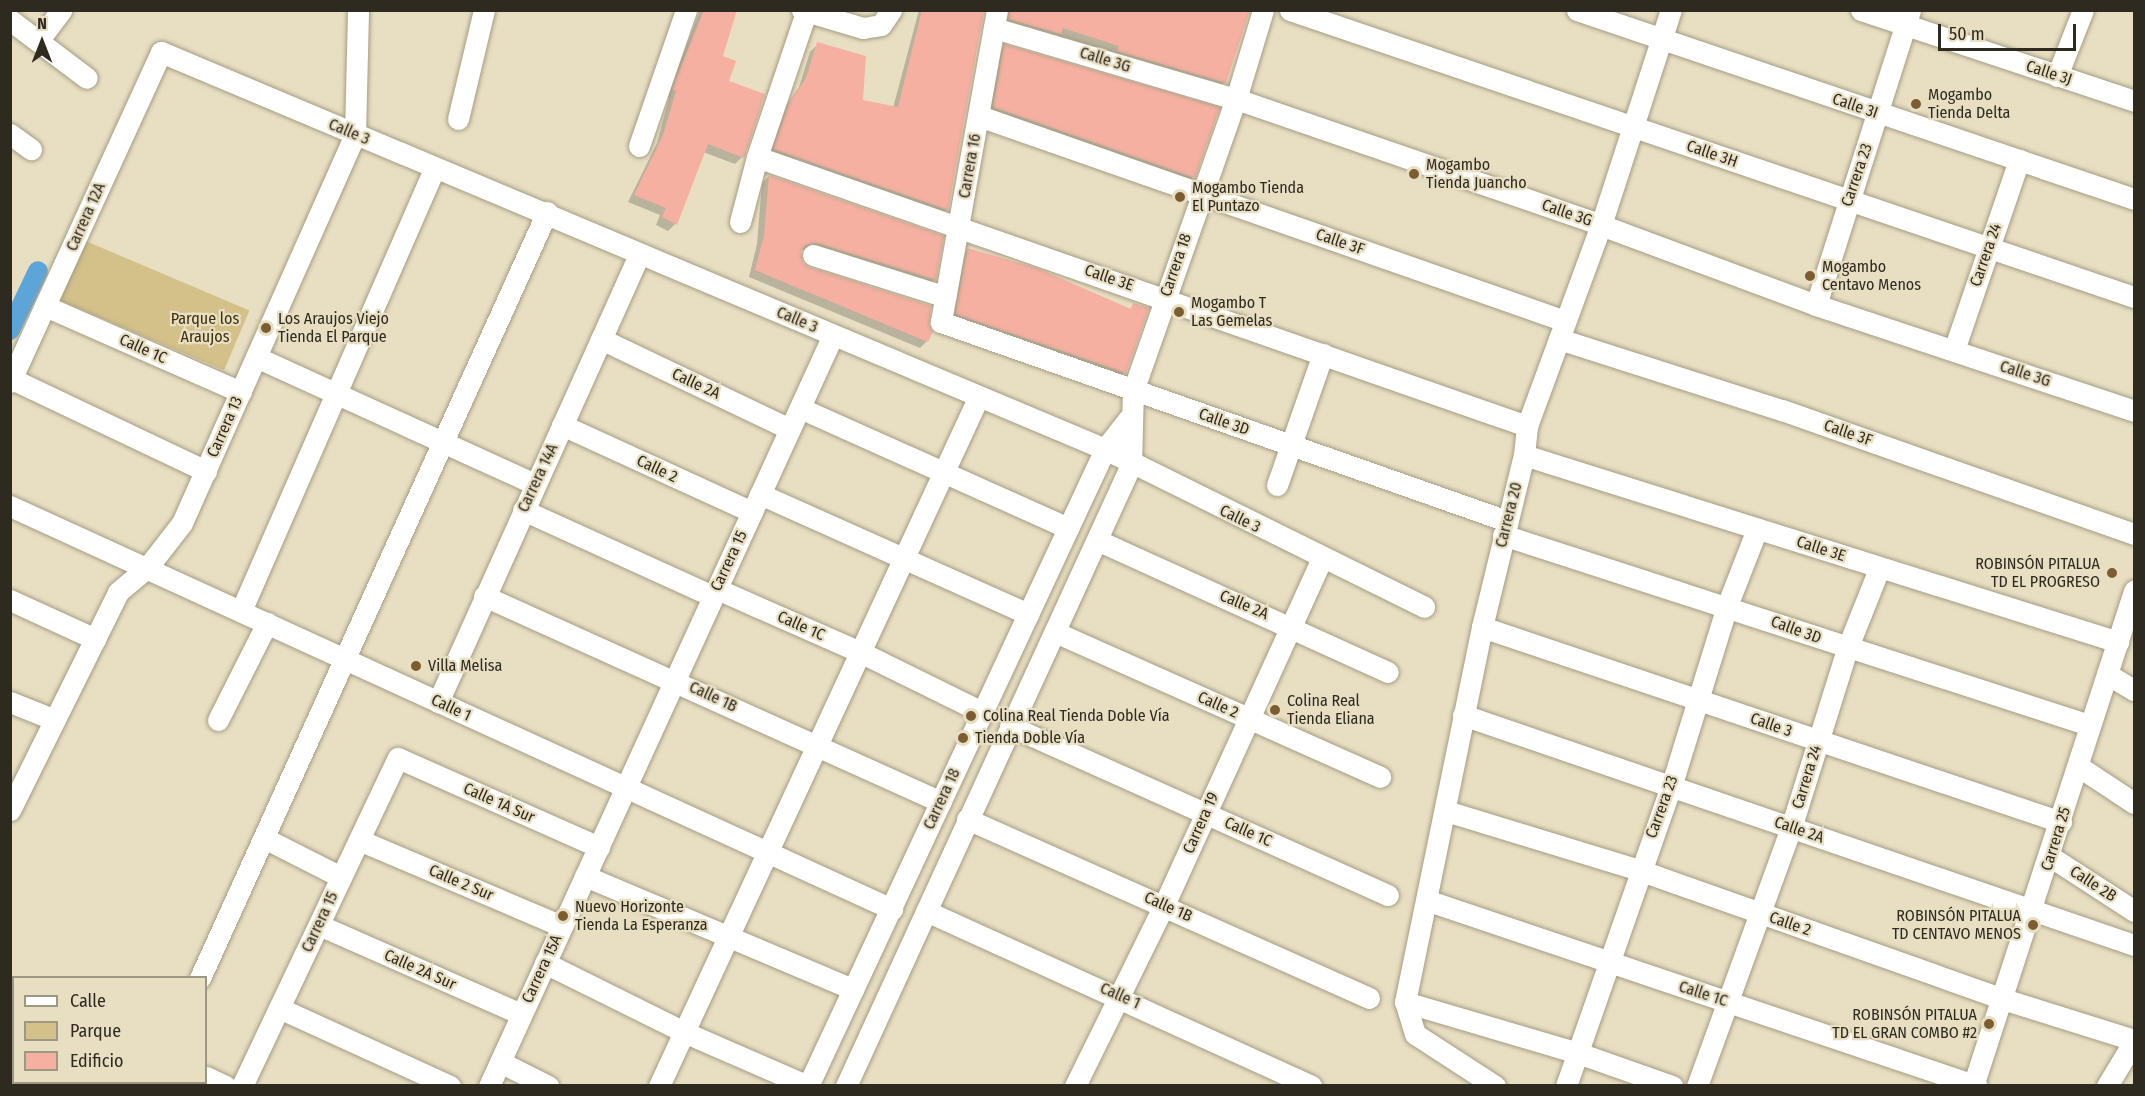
<!DOCTYPE html>
<meta charset="utf-8">
<style>
body{margin:0}
#map{position:relative;width:2145px;height:1096px;overflow:hidden;background:#e8dfc3;font-family:"Fira Sans Condensed",sans-serif}
div>[style]{position:absolute}
[style*='--x']{left:calc(var(--x)*1px);top:calc(var(--y)*1px);width:calc(var(--w)*1px);rotate:calc(var(--a)*1deg)}
.green>*{inset:0;background:#d3c189;transform-origin:0 0}
.shadow>*{inset:0;background:#0003}
.canal>*{height:20px;margin:-10px;padding:0 10px;transform-origin:10px;border-radius:10px;background:#5ca5d9}
.building>*{inset:0;background:#f6b0a2}
.roads{filter:drop-shadow(0 0 2px #a59c82) drop-shadow(0 0 2px #a59c82)}
.minor>*{height:21px;margin:-10.5px;padding:0 10.5px;transform-origin:10.5px;border-radius:10.5px;background:#fff}
.dots>*{width:16px;height:16px;translate:-50% -50%;box-sizing:border-box;border:3px solid #e8dfc3;border-radius:50%}
span{translate:-50% -50%;white-space:nowrap;text-align:center;line-height:1.15;-webkit-text-stroke:4.5px #e8dfc3;paint-order:stroke}
.street-label{font-size:16px;color:#2e2a20}
.poi-label{font-size:16px;color:#2e2a20}
.left{translate:0 -50%;text-align:left}
.right{translate:-100% -50%;text-align:right}
.park-label{font-size:16px;color:#3b300b}
.frame{position:absolute;inset:0;border:12px solid #2e2a20;pointer-events:none}
.legend{position:absolute;left:12px;top:976px;width:195px;height:108px;box-sizing:border-box;background:#e8dfc3;border:2px solid #9e9782;margin:0;padding:8px 10px;list-style:none;font-size:18px;color:#2e2a20}
.legend li{display:flex;align-items:center;gap:12px;height:30px}
.legend b{width:30px;border:2px solid #9e9782}
.north{position:absolute;left:12px;top:12px;width:60px;height:60px;-webkit-text-stroke:4px #e8dfc3;paint-order:stroke;rotate:0deg;font-size:16px;font-weight:700;line-height:24px;text-align:center;color:#2e2a20}
.north::after{content:'';display:block;margin:auto;width:21px;height:27px;background:#2e2a20;clip-path:polygon(50% 0,100% 100%,50% 72%,0 100%)}
.scale{position:absolute;left:1938px;top:24px;width:138px;height:27px;box-sizing:border-box;border:3px solid #2e2a20;border-top:0;padding-left:8px;font-size:18px;line-height:21px;white-space:nowrap;color:#2e2a20;-webkit-text-stroke:4px #e8dfc3;paint-order:stroke}
</style>
<div id="map">
<div class="green">
<i style="left:81px;top:239px;width:183px;height:65px;rotate:23deg"></i>
</div>
<div class="shadow">
<i style="clip-path:polygon(725px 10px,721px 57px,742px 157px,735px 164px,703px 152px,675px 224px,668px 231px,656px 225px,660px 215px,628px 202px,657px 143px,669px 98px,666px 97px,700px 11px)"></i>
<i style="clip-path:polygon(919px 10px,982px 10px,947px 210px,939px 217px,767px 157px,782px 112px,799px 87px,810px 52px,818px 44px,862px 102px,893px 108px)"></i>
<i style="clip-path:polygon(999px 10px,1248px 10px,1225px 82px,1218px 90px,1001px 26px)"></i>
<i style="clip-path:polygon(1004px 46px,1193px 177px,1186px 184px,986px 114px,997px 53px)"></i>
<i style="clip-path:polygon(769px 176px,942px 237px,934px 280px,927px 287px,809px 249px,799px 251px,802px 264px,927px 341px,920px 348px,749px 277px,757px 244px,762px 183px)"></i>
<i style="clip-path:polygon(968px 249px,1129px 310px,1134px 305px,1147px 309px,1124px 373px,1117px 380px,949px 321px,961px 256px)"></i>
</div>
<div class="canal">
<i style="--x:10;--y:330;--w:65;--a:-64.6"></i>
</div>
<div class="building">
<i style="clip-path:polygon(704px 10px,737px 10px,723px 56px,736px 61px,729px 81px,765px 94px,744px 158px,708px 144px,677px 225px,662px 217px,666px 208px,634px 195px,663px 135px,676px 91px,672px 89px)"></i>
<i style="clip-path:polygon(922px 10px,984px 10px,948px 210px,773px 149px,789px 103px,806px 78px,817px 42px,866px 56px,863px 100px,898px 107px)"></i>
<i style="clip-path:polygon(1009px 10px,1250px 10px,1226px 83px,1117px 51px,1119px 46px,1063px 28px,1061px 34px,1008px 19px)"></i>
<i style="clip-path:polygon(1004px 44px,1220px 107px,1195px 178px,993px 107px)"></i>
<i style="clip-path:polygon(769px 175px,944px 236px,936px 280px,817px 243px,805px 245px,801px 252px,803px 263px,809px 267px,931px 306px,929px 325px,933px 332px,928px 342px,755px 270px,764px 235px)"></i>
<i style="clip-path:polygon(967px 248px,1037px 268px,1131px 309px,1133px 303px,1149px 308px,1126px 373px,955px 314px)"></i>
</div>
<div class="roads">
<div class="minor">
<i style="--x:802;--y:10;--w:64;--a:16.4"></i>
<i style="--x:863;--y:28;--w:18;--a:-9"></i>
<i style="--x:881;--y:25;--w:18;--a:-56"></i>
<i style="--x:997;--y:10;--w:317;--a:100.2"></i>
<i style="--x:941;--y:322;--w:600;--a:19.37"></i>
<i style="--x:1290;--y:10;--w:891;--a:18.78"></i>
<i style="--x:1577;--y:10;--w:588;--a:18.74"></i>
<i style="--x:1861;--y:10;--w:288;--a:18.4"></i>
<i style="--x:10;--y:20;--w:96;--a:37"></i>
<i style="--x:994;--y:28;--w:252;--a:16.4"></i>
<i style="--x:1236;--y:99;--w:386;--a:19"></i>
<i style="--x:1601;--y:225;--w:229;--a:20.4"></i>
<i style="--x:1816;--y:305;--w:335;--a:18.4"></i>
<i style="--x:38;--y:41;--w:39;--a:-53"></i>
<i style="--x:2057;--y:76;--w:71;--a:-68.5"></i>
<i style="--x:979;--y:116;--w:621;--a:19.28"></i>
<i style="--x:458;--y:119;--w:112;--a:-76.6"></i>
<i style="--x:10;--y:134;--w:26;--a:36"></i>
<i style="--x:639;--y:146;--w:144;--a:-70.9"></i>
<i style="--x:757;--y:157;--w:816;--a:19.26"></i>
<i style="--x:740;--y:222;--w:67;--a:-75.3"></i>
<i style="--x:757;--y:157;--w:153;--a:-71.3"></i>
<i style="--x:813;--y:255;--w:139;--a:17.5"></i>
<i style="--x:1816;--y:305;--w:310;--a:-72.3"></i>
<i style="--x:45;--y:306;--w:214;--a:23.7"></i>
<i style="--x:601;--y:339;--w:209;--a:25.5"></i>
<i style="--x:1559;--y:339;--w:234;--a:17.7"></i>
<i style="--x:1782;--y:410;--w:373;--a:19.4"></i>
<i style="--x:1954;--y:350;--w:201;--a:-71.1"></i>
<i style="--x:256;--y:357;--w:307;--a:24.5"></i>
<i style="--x:12;--y:379;--w:215;--a:25.4"></i>
<i style="--x:10;--y:382;--w:363;--a:-65.4"></i>
<i style="--x:161;--y:52;--w:1024;--a:22.81"></i>
<i style="--x:1105;--y:449;--w:356;--a:26.3"></i>
<i style="--x:800;--y:408;--w:294;--a:24.1"></i>
<i style="--x:562;--y:425;--w:209;--a:24.6"></i>
<i style="--x:1524;--y:455;--w:623;--a:17.47"></i>
<i style="--x:1277;--y:485;--w:139;--a:-70.7"></i>
<i style="--x:760;--y:494;--w:294;--a:24.1"></i>
<i style="--x:10;--y:506;--w:970;--a:24.56"></i>
<i style="--x:523;--y:510;--w:209;--a:24.4"></i>
<i style="--x:1503;--y:535;--w:616;--a:17.96"></i>
<i style="--x:1099;--y:541;--w:317;--a:24.4"></i>
<i style="--x:717;--y:589;--w:156;--a:23.8"></i>
<i style="--x:860;--y:652;--w:136;--a:26.2"></i>
<i style="--x:484;--y:596;--w:501;--a:24.26"></i>
<i style="--x:10;--y:600;--w:94;--a:24.6"></i>
<i style="--x:241;--y:611;--w:484;--a:-66.4"></i>
<i style="--x:1482;--y:627;--w:611;--a:18.61"></i>
<i style="--x:1055;--y:632;--w:356;--a:24"></i>
<i style="--x:2107;--y:674;--w:31;--a:31"></i>
<i style="--x:10;--y:702;--w:48;--a:21.8"></i>
<i style="--x:438;--y:702;--w:491;--a:-65.8"></i>
<i style="--x:1463;--y:715;--w:709;--a:18.92"></i>
<i style="--x:218;--y:720;--w:109;--a:-63.2"></i>
<i style="--x:1010;--y:726;--w:414;--a:24.1"></i>
<i style="--x:2078;--y:766;--w:67;--a:33.5"></i>
<i style="--x:10;--y:810;--w:243;--a:-63.6"></i>
<i style="--x:118;--y:592;--w:38;--a:-40"></i>
<i style="--x:147;--y:568;--w:57;--a:-52.1"></i>
<i style="--x:182;--y:523;--w:425;--a:-66"></i>
<i style="--x:355;--y:135;--w:125;--a:-88.6"></i>
<i style="--x:1446;--y:811;--w:202;--a:17"></i>
<i style="--x:1639;--y:870;--w:386;--a:19.5"></i>
<i style="--x:2003;--y:999;--w:137;--a:17.4"></i>
<i style="--x:967;--y:819;--w:440;--a:24"></i>
<i style="--x:264;--y:838;--w:86;--a:26.9"></i>
<i style="--x:359;--y:840;--w:220;--a:23"></i>
<i style="--x:2051;--y:857;--w:99;--a:33"></i>
<i style="--x:585;--y:876;--w:291;--a:22.9"></i>
<i style="--x:1429;--y:901;--w:578;--a:18.65"></i>
<i style="--x:926;--y:911;--w:423;--a:24.4"></i>
<i style="--x:319;--y:925;--w:221;--a:23.8"></i>
<i style="--x:545;--y:963;--w:155;--a:26.4"></i>
<i style="--x:684;--y:1032;--w:135;--a:23.5"></i>
<i style="--x:200;--y:978;--w:841;--a:-65.63"></i>
<i style="--x:1405;--y:1002;--w:180;--a:16.4"></i>
<i style="--x:1578;--y:1053;--w:100;--a:19.3"></i>
<i style="--x:10;--y:1006;--w:5;--a:37"></i>
<i style="--x:279;--y:1008;--w:188;--a:24.5"></i>
<i style="--x:500;--y:1062;--w:54;--a:26.6"></i>
<i style="--x:206;--y:1077;--w:21;--a:25"></i>
<i style="--x:242;--y:1086;--w:363;--a:-64.6"></i>
<i style="--x:398;--y:758;--w:220;--a:23.9"></i>
<i style="--x:489;--y:1086;--w:826;--a:-65.39"></i>
<i style="--x:659;--y:1086;--w:758;--a:-65.12"></i>
<i style="--x:808;--y:1086;--w:703;--a:-65"></i>
<i style="--x:1105;--y:449;--w:39;--a:-52"></i>
<i style="--x:846;--y:1086;--w:683;--a:-65.35"></i>
<i style="--x:1131;--y:465;--w:74;--a:-88.5"></i>
<i style="--x:1133;--y:391;--w:310;--a:-70.6"></i>
<i style="--x:1236;--y:99;--w:93;--a:-73.1"></i>
<i style="--x:1075;--y:1086;--w:202;--a:-63.8"></i>
<i style="--x:1164;--y:905;--w:380;--a:-65.5"></i>
<i style="--x:1495;--y:1086;--w:95;--a:-147"></i>
<i style="--x:1415;--y:1034;--w:34;--a:-107"></i>
<i style="--x:1405;--y:1002;--w:383;--a:-78.4"></i>
<i style="--x:1482;--y:627;--w:177;--a:-76.3"></i>
<i style="--x:1524;--y:455;--w:29;--a:-84"></i>
<i style="--x:1527;--y:426;--w:214;--a:-69.8"></i>
<i style="--x:1601;--y:225;--w:226;--a:-72"></i>
<i style="--x:1566;--y:1086;--w:317;--a:-70.7"></i>
<i style="--x:1671;--y:787;--w:189;--a:-72.8"></i>
<i style="--x:1727;--y:606;--w:83;--a:-68.7"></i>
<i style="--x:1697;--y:1086;--w:275;--a:-70"></i>
<i style="--x:1791;--y:828;--w:188;--a:-72.6"></i>
<i style="--x:1847;--y:649;--w:86;--a:-68.2"></i>
<i style="--x:1973;--y:1086;--w:521;--a:-71.98"></i>
<i style="--x:2107;--y:1086;--w:52;--a:-59"></i>
</div>
</div>
<div class="dots">
<i style="left:1916px;top:104px;background:#7c5d32"></i>
<i style="left:1414px;top:174px;background:#7c5d32"></i>
<i style="left:1180px;top:197px;background:#7c5d32"></i>
<i style="left:1810px;top:276px;background:#7c5d32"></i>
<i style="left:1179px;top:312px;background:#7c5d32"></i>
<i style="left:266px;top:328px;background:#7c5d32"></i>
<i style="left:2112px;top:573px;background:#7c5d32"></i>
<i style="left:416px;top:666px;background:#7c5d32"></i>
<i style="left:1275px;top:710px;background:#7c5d32"></i>
<i style="left:971px;top:716px;background:#7c5d32"></i>
<i style="left:963px;top:738px;background:#7c5d32"></i>
<i style="left:563px;top:916px;background:#7c5d32"></i>
<i style="left:2033px;top:925px;background:#7c5d32"></i>
<i style="left:1989px;top:1024px;background:#7c5d32"></i>
</div>
<div class="street-label">
<span style="left:1105px;top:60px;rotate:17deg">Calle 3G</span>
<span style="left:2049px;top:73px;rotate:18deg">Calle 3J</span>
<span style="left:1855px;top:106px;rotate:19deg">Calle 3I</span>
<span style="left:349px;top:132px;rotate:23deg">Calle 3</span>
<span style="left:1712px;top:154px;rotate:19deg">Calle 3H</span>
<span style="left:970px;top:166px;rotate:-80deg">Carrera 16</span>
<span style="left:1857px;top:175px;rotate:-71deg">Carrera 23</span>
<span style="left:1567px;top:213px;rotate:19deg">Calle 3G</span>
<span style="left:86px;top:217px;rotate:-66deg">Carrera 12A</span>
<span style="left:1340px;top:242px;rotate:19deg">Calle 3F</span>
<span style="left:1986px;top:255px;rotate:-71deg">Carrera 24</span>
<span style="left:1176px;top:265px;rotate:-71deg">Carrera 18</span>
<span style="left:1109px;top:278px;rotate:19deg">Calle 3E</span>
<span style="left:797px;top:320px;rotate:23deg">Calle 3</span>
<span style="left:143px;top:349px;rotate:24deg">Calle 1C</span>
<span style="left:2025px;top:374px;rotate:18deg">Calle 3G</span>
<span style="left:696px;top:384px;rotate:25deg">Calle 2A</span>
<span style="left:1224px;top:422px;rotate:19deg">Calle 3D</span>
<span style="left:225px;top:427px;rotate:-66deg">Carrera 13</span>
<span style="left:1848px;top:433px;rotate:19deg">Calle 3F</span>
<span style="left:657px;top:469px;rotate:25deg">Calle 2</span>
<span style="left:538px;top:478px;rotate:-65deg">Carrera 14A</span>
<span style="left:1509px;top:515px;rotate:-76deg">Carrera 20</span>
<span style="left:1240px;top:519px;rotate:26deg">Calle 3</span>
<span style="left:1821px;top:549px;rotate:18deg">Calle 3E</span>
<span style="left:729px;top:561px;rotate:-65deg">Carrera 15</span>
<span style="left:1244px;top:605px;rotate:23deg">Calle 2A</span>
<span style="left:801px;top:626px;rotate:24deg">Calle 1C</span>
<span style="left:1796px;top:630px;rotate:20deg">Calle 3D</span>
<span style="left:713px;top:697px;rotate:25deg">Calle 1B</span>
<span style="left:1218px;top:705px;rotate:24deg">Calle 2</span>
<span style="left:451px;top:708px;rotate:25deg">Calle 1</span>
<span style="left:1771px;top:725px;rotate:19deg">Calle 3</span>
<span style="left:1807px;top:777px;rotate:-73deg">Carrera 24</span>
<span style="left:942px;top:799px;rotate:-65deg">Carrera 18</span>
<span style="left:499px;top:803px;rotate:24deg">Calle 1A Sur</span>
<span style="left:1662px;top:807px;rotate:-70deg">Carrera 23</span>
<span style="left:1201px;top:823px;rotate:-66deg">Carrera 19</span>
<span style="left:1799px;top:830px;rotate:19deg">Calle 2A</span>
<span style="left:1248px;top:832px;rotate:24deg">Calle 1C</span>
<span style="left:2056px;top:839px;rotate:-73deg">Carrera 25</span>
<span style="left:461px;top:883px;rotate:23deg">Calle 2 Sur</span>
<span style="left:2093px;top:884px;rotate:33deg">Calle 2B</span>
<span style="left:1168px;top:907px;rotate:24deg">Calle 1B</span>
<span style="left:320px;top:922px;rotate:-65deg">Carrera 15</span>
<span style="left:1790px;top:924px;rotate:19deg">Calle 2</span>
<span style="left:542px;top:969px;rotate:-65deg">Carrera 15A</span>
<span style="left:420px;top:970px;rotate:24deg">Calle 2A Sur</span>
<span style="left:1703px;top:994px;rotate:18deg">Calle 1C</span>
<span style="left:1120px;top:996px;rotate:24deg">Calle 1</span>
</div>
<div class="poi-label">
<span class="left" style="left:1928px;top:104px">Mogambo<br>Tienda Delta</span>
<span class="left" style="left:1426px;top:174px">Mogambo<br>Tienda Juancho</span>
<span class="left" style="left:1192px;top:197px">Mogambo Tienda<br>El Puntazo</span>
<span class="left" style="left:1822px;top:276px">Mogambo<br>Centavo Menos</span>
<span class="left" style="left:1191px;top:312px">Mogambo T<br>Las Gemelas</span>
<span class="left" style="left:278px;top:328px">Los Araujos Viejo<br>Tienda El Parque</span>
<span class="right" style="left:2100px;top:573px">ROBINSÓN PITALUA<br>TD EL PROGRESO</span>
<span class="left" style="left:428px;top:666px">Villa Melisa</span>
<span class="left" style="left:1287px;top:710px">Colina Real<br>Tienda Eliana</span>
<span class="left" style="left:983px;top:716px">Colina Real Tienda Doble Vía</span>
<span class="left" style="left:975px;top:738px">Tienda Doble Vía</span>
<span class="left" style="left:575px;top:916px">Nuevo Horizonte<br>Tienda La Esperanza</span>
<span class="right" style="left:2021px;top:925px">ROBINSÓN PITALUA<br>TD CENTAVO MENOS</span>
<span class="right" style="left:1977px;top:1024px">ROBINSÓN PITALUA<br>TD EL GRAN COMBO #2</span>
</div>
<div class="park-label">
<span style="left:205px;top:328px">Parque los<br>Araujos</span>
</div>
<div class="frame"></div>
<ul class="legend">
<li><b style="height:8px;background:#fff"></b>Calle</li>
<li><b style="height:16px;background:#d3c189"></b>Parque</li>
<li><b style="height:16px;background:#f6b0a2"></b>Edificio</li>
</ul>
<div class="north">N</div>
<div class="scale">50 m</div>
</div>
